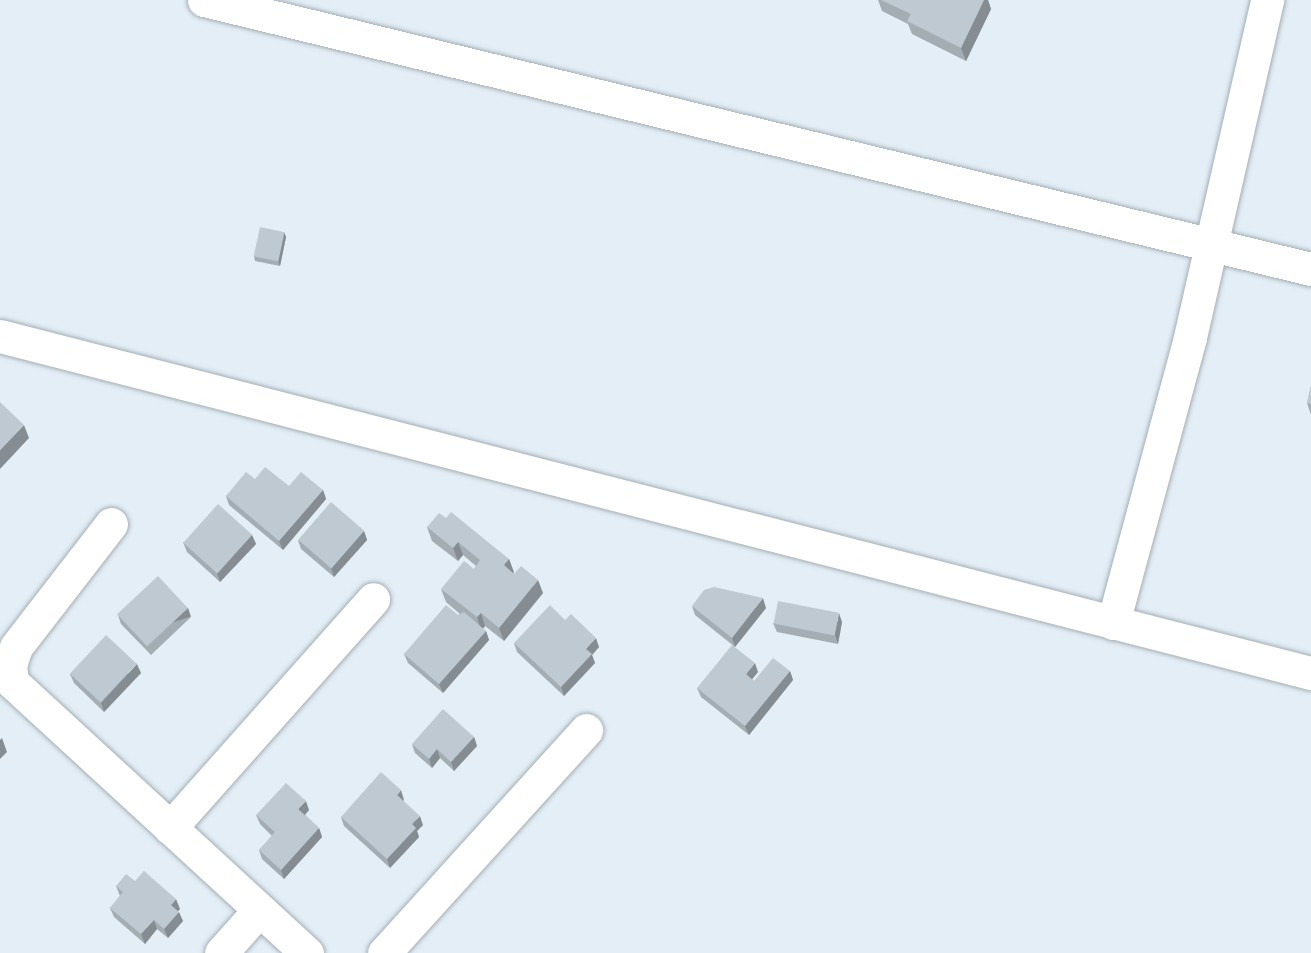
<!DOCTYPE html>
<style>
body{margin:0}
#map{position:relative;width:1311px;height:953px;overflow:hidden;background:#e4eef6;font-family:Karla,sans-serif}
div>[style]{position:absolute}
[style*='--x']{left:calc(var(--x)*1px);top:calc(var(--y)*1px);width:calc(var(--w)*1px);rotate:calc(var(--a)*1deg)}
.roads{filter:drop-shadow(0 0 2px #a4aeb5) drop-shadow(0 0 2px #a4aeb5)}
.minor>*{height:33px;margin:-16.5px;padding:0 16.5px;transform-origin:16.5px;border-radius:16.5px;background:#fff}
.wall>*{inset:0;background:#a4adb4}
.shaded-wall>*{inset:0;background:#868d92;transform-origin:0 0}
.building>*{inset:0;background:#bfc9d1;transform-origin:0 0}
span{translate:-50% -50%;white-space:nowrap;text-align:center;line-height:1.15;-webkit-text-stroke:6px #e4eef6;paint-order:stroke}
</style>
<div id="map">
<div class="roads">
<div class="minor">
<i style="--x:204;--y:0;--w:1139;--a:13.66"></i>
<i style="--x:0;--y:336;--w:1354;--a:14.42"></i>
<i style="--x:111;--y:524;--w:155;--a:127.7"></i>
<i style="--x:16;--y:647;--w:19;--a:108"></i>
<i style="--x:10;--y:665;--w:17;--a:83"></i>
<i style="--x:12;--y:682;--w:401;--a:42.6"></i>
<i style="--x:1113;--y:623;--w:296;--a:-74.9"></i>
<i style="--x:1190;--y:337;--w:346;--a:-77.1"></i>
<i style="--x:170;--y:828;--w:306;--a:-48.4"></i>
<i style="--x:221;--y:953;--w:57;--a:-48.5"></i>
<i style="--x:384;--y:953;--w:301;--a:-47.8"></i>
</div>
</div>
<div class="wall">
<i style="clip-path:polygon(878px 0,988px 0,991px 9px,966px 61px,912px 34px,908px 24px,882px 11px)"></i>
<i style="clip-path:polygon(284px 232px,286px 237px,280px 266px,255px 261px,254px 256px)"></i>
<i style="clip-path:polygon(1311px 386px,1311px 415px,1307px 403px)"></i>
<i style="clip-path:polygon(255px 479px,289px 486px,323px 490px,326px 499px,283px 550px,229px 505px,226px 496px)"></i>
<i style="clip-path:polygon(446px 518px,509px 559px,513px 573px,543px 593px,504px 641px,485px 626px,483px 629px,486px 631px,489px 640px,443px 693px,408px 663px,404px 654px,460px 614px,446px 602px,441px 589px,474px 569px,476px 566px,463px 555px,458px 561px,432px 541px,427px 527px)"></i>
<i style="clip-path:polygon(364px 531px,367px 540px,334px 577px,301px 549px,298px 540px)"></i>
<i style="clip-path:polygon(252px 535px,256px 544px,220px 582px,187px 552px,183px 542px)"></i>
<i style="clip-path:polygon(692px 606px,766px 608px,735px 647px,695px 615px)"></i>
<i style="clip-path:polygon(188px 608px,191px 617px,151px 655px,121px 624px,118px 615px)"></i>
<i style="clip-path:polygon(565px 620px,599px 647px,592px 655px,595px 663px,564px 696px,517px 652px,514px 643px)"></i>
<i style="clip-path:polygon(842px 622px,838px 644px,777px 632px,773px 623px)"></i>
<i style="clip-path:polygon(790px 671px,793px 680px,749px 735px,701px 697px,697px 688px,758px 672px,752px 679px,754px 681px)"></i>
<i style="clip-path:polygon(141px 673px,104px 712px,74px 683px,70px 674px)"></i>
<i style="clip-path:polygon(474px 737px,477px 746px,454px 771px,440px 758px,432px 768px,415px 753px,412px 744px)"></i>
<i style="clip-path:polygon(404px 800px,403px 801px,423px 825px,417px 831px,419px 837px,390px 868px,344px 826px,341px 817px)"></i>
<i style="clip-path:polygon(309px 810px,305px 815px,319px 828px,322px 837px,284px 879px,262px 859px,259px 850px,272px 836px,260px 824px,256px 815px)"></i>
<i style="clip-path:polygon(135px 881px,180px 909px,178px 911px,183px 921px,168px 938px,157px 929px,145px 944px,114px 917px,110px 908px,120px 896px,116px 886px)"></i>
</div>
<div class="shaded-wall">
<i style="clip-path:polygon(984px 0,988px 0,991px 9px,966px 61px,961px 48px)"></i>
<i style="clip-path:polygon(284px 232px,286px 237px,280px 266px,278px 261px)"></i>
<i style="clip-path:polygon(24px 425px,29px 438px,0 469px,0 450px)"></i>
<i style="clip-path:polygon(323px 490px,326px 499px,283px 550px,279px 541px)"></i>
<i style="clip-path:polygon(364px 531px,367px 540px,334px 577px,331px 568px)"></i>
<i style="clip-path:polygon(252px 535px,256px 544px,220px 582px,217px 573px)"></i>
<i style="clip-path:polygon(458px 542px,463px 555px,458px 561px,453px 548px)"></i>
<i style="clip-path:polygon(509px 559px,514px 572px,509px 578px,504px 565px)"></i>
<i style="clip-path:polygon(538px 580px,543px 593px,504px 641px,499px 628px)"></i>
<i style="clip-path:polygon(763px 598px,766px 608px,735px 647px,732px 638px)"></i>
<i style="left:188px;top:608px;width:9px;height:55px;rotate:72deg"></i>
<i style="clip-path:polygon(481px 613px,485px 626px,481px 631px,477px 617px)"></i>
<i style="clip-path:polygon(839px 613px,842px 622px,838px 644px,835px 635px)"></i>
<i style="clip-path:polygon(486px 631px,489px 640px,443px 693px,439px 684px)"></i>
<i style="clip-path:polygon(596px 638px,599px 647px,592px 655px,595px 663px,564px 696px,561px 687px,586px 649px)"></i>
<i style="clip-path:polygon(755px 663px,758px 672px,749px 683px,746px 674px)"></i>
<i style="clip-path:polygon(137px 664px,141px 673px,104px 712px,101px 703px)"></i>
<i style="clip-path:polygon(790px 671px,793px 680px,749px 735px,745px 726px)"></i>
<i style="clip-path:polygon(474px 737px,477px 746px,454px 771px,451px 762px)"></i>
<i style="clip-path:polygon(2px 738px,7px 752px,0 759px,0 740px)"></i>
<i style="clip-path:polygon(437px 749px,440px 758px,432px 768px,429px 759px)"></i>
<i style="clip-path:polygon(401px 790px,404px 800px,401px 804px,397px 795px)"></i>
<i style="clip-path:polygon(306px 801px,309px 810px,302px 818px,298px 809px)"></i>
<i style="clip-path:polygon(420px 816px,423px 825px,417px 831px,419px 837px,390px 868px,387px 859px,412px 824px)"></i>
<i style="clip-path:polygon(319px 828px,322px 837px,284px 879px,281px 870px)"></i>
<i style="clip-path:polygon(176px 899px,180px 909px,174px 915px,171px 905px)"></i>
<i style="clip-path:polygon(179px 912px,183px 921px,168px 938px,164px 929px)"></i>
<i style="clip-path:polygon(154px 920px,157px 929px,145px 944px,141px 934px)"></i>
</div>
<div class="building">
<i style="clip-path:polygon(881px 0,984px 0,961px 48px,907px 21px,911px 14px)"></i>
<i style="left:260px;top:227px;width:25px;height:30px;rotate:12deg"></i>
<i style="clip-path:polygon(1311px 386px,1311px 404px,1307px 403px)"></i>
<i style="clip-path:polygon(0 402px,24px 425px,0 450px)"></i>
<i style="clip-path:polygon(265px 467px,289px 486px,301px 472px,323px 490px,279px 541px,226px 496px,246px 472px,255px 479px)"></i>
<i style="left:331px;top:502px;width:44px;height:50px;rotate:41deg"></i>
<i style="left:218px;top:504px;width:46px;height:52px;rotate:42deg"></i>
<i style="clip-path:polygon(451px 512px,509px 559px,504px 565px,514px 574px,521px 566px,538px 580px,499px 628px,481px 613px,477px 617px,441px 589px,464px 561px,474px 569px,480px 560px,458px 542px,453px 548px,427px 527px,439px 513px,446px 518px)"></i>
<i style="left:158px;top:576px;width:44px;height:56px;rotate:47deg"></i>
<i style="clip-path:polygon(714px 587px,763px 598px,732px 638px,692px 606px,704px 590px)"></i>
<i style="left:778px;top:601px;width:62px;height:23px;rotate:11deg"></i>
<i style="clip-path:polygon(446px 605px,458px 615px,464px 612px,486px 631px,439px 684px,404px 654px)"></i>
<i style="clip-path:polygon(550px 605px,565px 620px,571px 614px,596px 638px,586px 649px,592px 654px,561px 687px,514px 643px)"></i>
<i style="left:106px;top:635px;width:42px;height:53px;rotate:43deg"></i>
<i style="clip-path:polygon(732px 645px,755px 663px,746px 674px,754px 681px,773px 658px,790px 671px,745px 726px,697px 688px)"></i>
<i style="clip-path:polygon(443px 709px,474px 737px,451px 762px,437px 749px,429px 759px,412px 744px)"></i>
<i style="clip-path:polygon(381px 772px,401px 790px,397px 795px,420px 816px,412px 824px,416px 828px,387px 859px,341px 817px)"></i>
<i style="clip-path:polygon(286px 783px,306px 801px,298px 809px,319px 828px,281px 870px,259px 850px,275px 832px,256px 815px)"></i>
<i style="clip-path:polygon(144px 871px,176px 899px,171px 905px,179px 912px,164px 929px,154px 920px,141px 934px,110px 908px,123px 892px,116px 886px,126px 874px,135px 881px)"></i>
</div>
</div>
